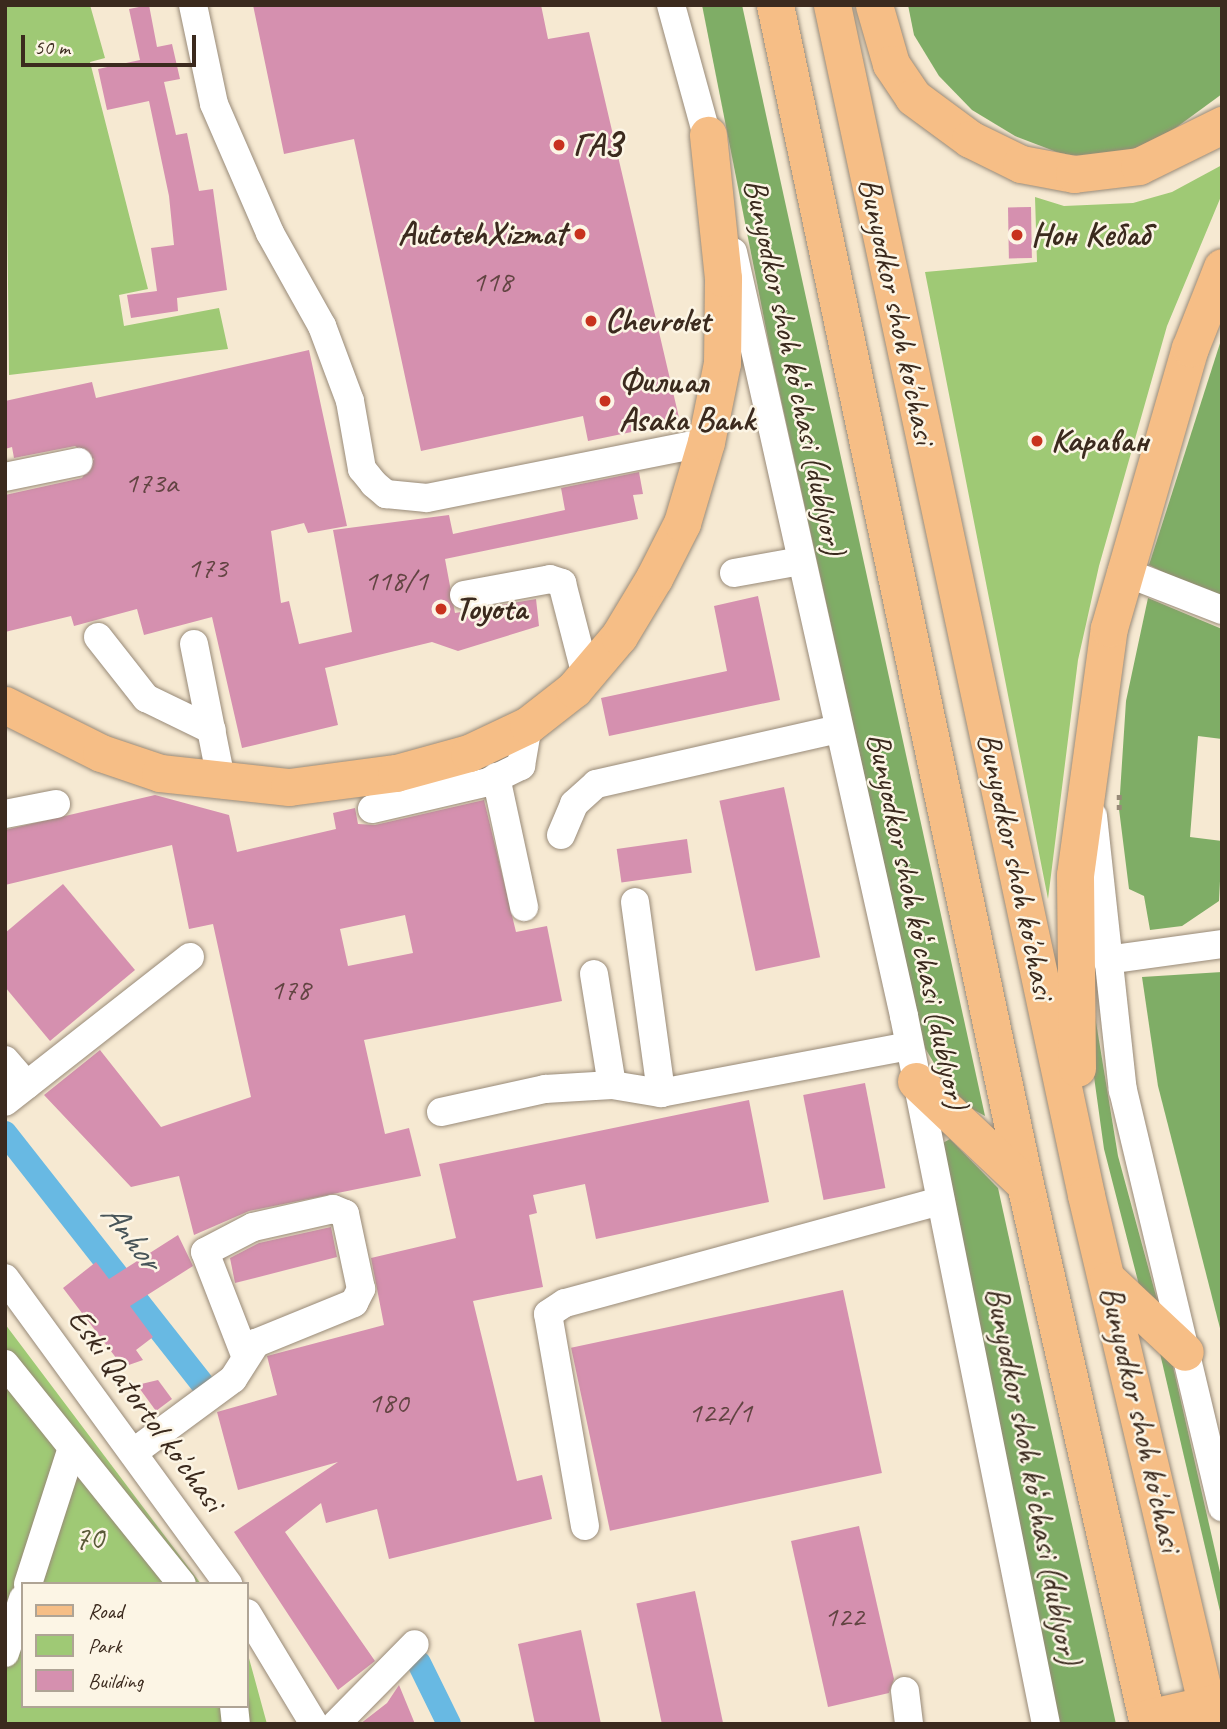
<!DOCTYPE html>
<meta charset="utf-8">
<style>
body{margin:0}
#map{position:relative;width:1227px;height:1729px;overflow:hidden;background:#f6e9d2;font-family:Caveat,sans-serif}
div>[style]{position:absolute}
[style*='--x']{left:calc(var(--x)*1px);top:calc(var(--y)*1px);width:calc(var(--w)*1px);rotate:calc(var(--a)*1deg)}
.green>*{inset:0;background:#9fc975}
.forest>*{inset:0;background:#7fad66}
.canal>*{height:24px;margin:-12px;padding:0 12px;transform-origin:12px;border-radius:12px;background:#68b9e3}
.building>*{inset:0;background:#d590af;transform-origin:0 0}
.path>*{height:4.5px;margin-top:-2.25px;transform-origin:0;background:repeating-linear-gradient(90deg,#988a78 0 5px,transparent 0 10px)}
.roads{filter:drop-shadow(0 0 2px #988a78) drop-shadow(0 0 2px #988a78)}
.minor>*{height:28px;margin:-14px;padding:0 14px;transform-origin:14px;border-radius:14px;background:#fff}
.major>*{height:37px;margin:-18.5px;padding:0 18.5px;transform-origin:18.5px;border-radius:18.5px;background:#f6be86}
.dots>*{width:19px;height:19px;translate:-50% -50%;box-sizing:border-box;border:4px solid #fcf5e5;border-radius:50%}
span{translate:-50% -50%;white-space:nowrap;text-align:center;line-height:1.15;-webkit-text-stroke:5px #fcf5e5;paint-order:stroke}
.number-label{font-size:30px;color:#624442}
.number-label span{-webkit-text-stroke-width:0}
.poi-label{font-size:33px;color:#3b2a1e;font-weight:700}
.left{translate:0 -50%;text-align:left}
.right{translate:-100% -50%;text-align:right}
.street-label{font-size:33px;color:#3b2a1e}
.park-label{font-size:33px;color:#595a38}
.water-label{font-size:35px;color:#485559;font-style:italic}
.frame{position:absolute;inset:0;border:7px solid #3b2a1e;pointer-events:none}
.legend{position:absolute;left:21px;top:1582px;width:228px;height:126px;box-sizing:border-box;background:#fcf5e5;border:2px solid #afa495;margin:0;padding:9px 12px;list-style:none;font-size:21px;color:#3b2a1e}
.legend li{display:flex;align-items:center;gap:14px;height:35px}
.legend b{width:35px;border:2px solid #afa495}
.scale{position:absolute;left:21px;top:35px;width:175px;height:32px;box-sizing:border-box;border:4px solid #3b2a1e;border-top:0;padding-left:9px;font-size:21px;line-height:24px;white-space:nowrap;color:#3b2a1e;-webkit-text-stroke:5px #fcf5e5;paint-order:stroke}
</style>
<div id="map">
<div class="green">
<i style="clip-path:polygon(5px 5px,90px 5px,105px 58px,90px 62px,148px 289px,119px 295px,124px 326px,219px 308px,228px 349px,9px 375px)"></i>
<i style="clip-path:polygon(1222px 165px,1222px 194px,1167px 326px,1099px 566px,1078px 660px,1048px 899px,925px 272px,1037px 262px,1035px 197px,1064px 206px,1133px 203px,1172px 192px)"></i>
<i style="clip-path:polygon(5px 1324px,201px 1584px,23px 1584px,23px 1706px,247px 1706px,247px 1651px,267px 1724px,5px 1724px)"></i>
</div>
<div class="forest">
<i style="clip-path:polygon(702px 5px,742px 5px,985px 1116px,956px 1100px,925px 1048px,771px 354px)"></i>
<i style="clip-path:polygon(908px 5px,1222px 5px,1222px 94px,1155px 143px,1097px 158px,1062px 154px,1015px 136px,972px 110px,939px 76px,914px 35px)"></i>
<i style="clip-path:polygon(1222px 337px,1222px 601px,1149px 565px)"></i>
<i style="clip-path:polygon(1148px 598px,1222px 629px,1222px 739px,1198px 736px,1190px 837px,1222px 841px,1219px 901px,1182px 926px,1150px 930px,1144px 896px,1129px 889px,1119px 809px,1126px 701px)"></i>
<i style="clip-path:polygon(1222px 972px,1222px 1336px,1158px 1086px,1142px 977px)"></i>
<i style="clip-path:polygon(1094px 1010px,1118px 1156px,1159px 1307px,1140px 1289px,1104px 1149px,1091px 1055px)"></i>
<i style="clip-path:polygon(950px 1139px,998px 1188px,1116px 1724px,1059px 1724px,941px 1144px)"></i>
<i style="clip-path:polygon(1159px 1349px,1172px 1362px,1222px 1581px,1222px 1620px)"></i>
</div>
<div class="canal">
<i style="--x:5;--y:1133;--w:318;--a:51.8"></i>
<i style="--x:419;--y:1663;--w:68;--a:63.8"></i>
</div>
<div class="building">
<i style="clip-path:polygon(149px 5px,157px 47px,172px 44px,180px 79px,164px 82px,176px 135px,187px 133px,199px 191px,213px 189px,227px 290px,177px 298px,178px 311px,131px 318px,127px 295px,157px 291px,151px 248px,174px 245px,169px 196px,149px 101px,107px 110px,98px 69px,140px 60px,129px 9px)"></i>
<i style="clip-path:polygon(253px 5px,541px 5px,548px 39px,589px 32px,680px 422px,588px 441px,583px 416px,421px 451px,354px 139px,284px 154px)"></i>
<i style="left:1031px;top:207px;width:51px;height:23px;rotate:89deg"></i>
<i style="clip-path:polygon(309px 350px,347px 526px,308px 533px,304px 523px,271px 531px,281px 603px,289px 601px,299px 644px,352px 632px,333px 530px,449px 515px,453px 534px,565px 510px,561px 488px,639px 472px,643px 494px,633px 495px,638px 519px,445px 559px,455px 613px,536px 599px,539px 626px,458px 651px,432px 642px,325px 668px,338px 725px,242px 748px,212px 617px,144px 635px,137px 609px,74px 626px,71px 616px,5px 632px,5px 495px,82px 478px,94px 459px,75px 446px,14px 458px,12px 447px,5px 449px,5px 401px,92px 382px,96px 398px)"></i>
<i style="clip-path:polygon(758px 596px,780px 700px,609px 736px,601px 698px,727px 671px,714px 606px)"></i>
<i style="left:784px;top:787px;width:174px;height:66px;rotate:78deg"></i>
<i style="clip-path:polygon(evenodd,155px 795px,229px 815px,237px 852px,336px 829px,333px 813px,355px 808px,358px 824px,375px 825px,484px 800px,516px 932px,547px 926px,562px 1001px,364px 1040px,385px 1134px,409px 1128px,421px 1176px,249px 1211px,194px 1235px,179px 1176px,131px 1187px,44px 1095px,100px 1050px,161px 1127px,251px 1097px,213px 924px,189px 929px,172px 845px,5px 885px,5px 830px,155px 795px,405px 915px,413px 953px,348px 966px,340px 929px,405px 915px)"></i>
<i style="left:687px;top:839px;width:34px;height:71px;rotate:82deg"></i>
<i style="clip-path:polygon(63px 884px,135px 970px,50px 1041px,5px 987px,5px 933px)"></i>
<i style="left:865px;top:1083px;width:107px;height:63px;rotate:79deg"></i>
<i style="clip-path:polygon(749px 1100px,769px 1202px,596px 1239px,585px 1184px,533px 1195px,537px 1213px,529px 1215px,543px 1287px,473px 1301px,517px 1481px,542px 1475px,552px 1519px,389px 1559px,377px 1509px,326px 1523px,321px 1503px,285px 1532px,375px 1661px,338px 1690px,234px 1532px,338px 1462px,238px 1490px,217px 1412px,277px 1395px,267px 1356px,384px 1325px,371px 1258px,456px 1238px,439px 1164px)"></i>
<i style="clip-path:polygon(331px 1227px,337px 1257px,235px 1283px,230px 1258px,259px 1243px)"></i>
<i style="clip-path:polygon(178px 1235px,193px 1266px,130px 1306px,153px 1337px,136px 1350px,143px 1360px,123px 1367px,63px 1288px,96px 1262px,109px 1279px)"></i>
<i style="left:843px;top:1290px;width:187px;height:278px;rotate:78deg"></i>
<i style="clip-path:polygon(158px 1380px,172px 1399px,156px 1411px,137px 1385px)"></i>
<i style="clip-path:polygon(859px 1526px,894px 1679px,889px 1693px,828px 1707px,791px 1541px)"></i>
<i style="left:695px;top:1591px;width:136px;height:60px;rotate:78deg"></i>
<i style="clip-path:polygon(581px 1630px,601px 1724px,535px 1724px,518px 1644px)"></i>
<i style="clip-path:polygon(399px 1685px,415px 1724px,360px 1724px,387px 1703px)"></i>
</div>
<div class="path">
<i style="--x:1119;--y:810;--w:19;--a:-90"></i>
</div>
<div class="roads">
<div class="minor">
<i style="--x:193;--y:5;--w:101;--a:78"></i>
<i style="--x:214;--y:104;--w:141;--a:66.5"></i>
<i style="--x:270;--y:233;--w:107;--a:60.8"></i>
<i style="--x:322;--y:326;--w:80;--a:69.5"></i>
<i style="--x:350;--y:401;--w:69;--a:80"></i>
<i style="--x:362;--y:469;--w:19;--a:51"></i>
<i style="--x:374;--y:484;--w:16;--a:40"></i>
<i style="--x:386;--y:494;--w:41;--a:5.6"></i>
<i style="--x:427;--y:498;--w:285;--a:-11.3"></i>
<i style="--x:671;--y:5;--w:155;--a:74.6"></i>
<i style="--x:733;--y:252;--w:783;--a:77.38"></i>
<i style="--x:904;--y:1016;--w:722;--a:78.66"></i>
<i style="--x:5;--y:477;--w:75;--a:-11.6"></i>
<i style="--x:1122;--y:571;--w:107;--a:21.3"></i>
<i style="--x:734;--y:573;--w:68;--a:-10.2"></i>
<i style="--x:464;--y:595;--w:87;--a:-10.5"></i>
<i style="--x:550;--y:579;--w:13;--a:18"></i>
<i style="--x:562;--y:583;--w:96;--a:75.5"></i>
<i style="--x:98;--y:637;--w:78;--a:51.8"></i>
<i style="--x:146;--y:698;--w:73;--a:25.9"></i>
<i style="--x:194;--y:644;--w:143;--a:78.7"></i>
<i style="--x:496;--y:777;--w:133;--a:77.8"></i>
<i style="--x:372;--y:809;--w:119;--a:-13.1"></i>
<i style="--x:488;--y:782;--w:37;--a:-26"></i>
<i style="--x:521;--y:766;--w:42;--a:-80.3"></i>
<i style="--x:5;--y:814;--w:52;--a:-11.1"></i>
<i style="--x:1093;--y:816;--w:276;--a:83.8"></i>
<i style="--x:1123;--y:1090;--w:429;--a:76.6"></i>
<i style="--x:561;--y:835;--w:34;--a:-67"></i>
<i style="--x:574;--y:804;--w:30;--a:-42"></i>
<i style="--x:596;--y:784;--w:249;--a:-12.8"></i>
<i style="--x:635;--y:902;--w:193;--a:82.2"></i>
<i style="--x:1107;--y:960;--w:116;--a:-7.9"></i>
<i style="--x:594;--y:974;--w:112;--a:80.8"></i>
<i style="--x:5;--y:1060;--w:33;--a:49"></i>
<i style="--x:5;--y:1102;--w:235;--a:-38.1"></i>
<i style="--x:441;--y:1112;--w:107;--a:-12.5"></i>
<i style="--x:545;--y:1089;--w:67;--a:-3.4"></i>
<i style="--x:612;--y:1085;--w:50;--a:9.3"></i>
<i style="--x:661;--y:1093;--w:252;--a:-10.7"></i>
<i style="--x:5;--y:1278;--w:379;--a:53.9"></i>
<i style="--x:5;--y:1364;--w:282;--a:51.2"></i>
<i style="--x:134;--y:1452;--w:123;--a:-36.4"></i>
<i style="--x:233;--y:1379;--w:43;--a:-57.4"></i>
<i style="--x:256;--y:1343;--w:106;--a:-22.2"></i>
<i style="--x:354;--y:1303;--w:16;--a:-63"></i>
<i style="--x:361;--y:1289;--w:77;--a:-102"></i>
<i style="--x:345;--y:1214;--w:13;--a:-157"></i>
<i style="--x:333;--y:1209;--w:82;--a:167.3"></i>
<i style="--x:253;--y:1227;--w:54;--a:152.5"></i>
<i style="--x:205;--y:1252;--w:110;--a:68.8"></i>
<i style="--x:585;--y:1526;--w:215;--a:-99.9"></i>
<i style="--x:548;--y:1314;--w:20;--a:-33"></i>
<i style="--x:565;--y:1303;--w:389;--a:-15.2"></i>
<i style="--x:28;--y:1584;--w:143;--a:-72.1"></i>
<i style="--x:247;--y:1613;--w:130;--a:58.9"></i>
<i style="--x:5;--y:1653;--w:57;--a:-71.6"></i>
<i style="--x:905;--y:1691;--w:33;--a:83"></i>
<i style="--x:234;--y:1706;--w:18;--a:84"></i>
<i style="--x:336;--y:1724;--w:112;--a:-45.4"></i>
</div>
<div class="major">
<i style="--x:775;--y:5;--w:1205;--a:78.03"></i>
<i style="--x:1025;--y:1184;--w:554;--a:77.17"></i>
<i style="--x:832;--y:5;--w:1217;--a:77.95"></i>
<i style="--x:1086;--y:1195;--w:544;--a:76.71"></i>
<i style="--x:874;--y:5;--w:61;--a:73.9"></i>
<i style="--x:891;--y:64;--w:40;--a:56"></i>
<i style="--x:913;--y:97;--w:71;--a:36.4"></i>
<i style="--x:970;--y:139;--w:57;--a:26.1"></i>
<i style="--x:1021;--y:164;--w:54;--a:10.7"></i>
<i style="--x:1074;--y:174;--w:65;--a:-7"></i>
<i style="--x:1139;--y:166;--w:93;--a:-26.3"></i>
<i style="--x:5;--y:705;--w:107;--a:26.6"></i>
<i style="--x:101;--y:753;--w:62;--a:18.7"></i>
<i style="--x:160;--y:773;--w:130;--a:6.2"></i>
<i style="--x:289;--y:787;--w:108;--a:-7.5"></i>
<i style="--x:396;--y:773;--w:76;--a:-15.3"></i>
<i style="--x:469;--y:753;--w:65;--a:-25.4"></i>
<i style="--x:528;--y:725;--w:58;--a:-38"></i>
<i style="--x:574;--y:689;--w:70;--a:-49.7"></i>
<i style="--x:619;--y:636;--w:68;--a:-58.9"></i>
<i style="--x:654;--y:578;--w:62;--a:-63"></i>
<i style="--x:682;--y:523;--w:84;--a:-73.5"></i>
<i style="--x:706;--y:442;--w:81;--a:-78.6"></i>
<i style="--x:722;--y:363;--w:85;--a:-89.3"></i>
<i style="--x:723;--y:278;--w:144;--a:-96"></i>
<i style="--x:1077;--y:1068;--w:193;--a:-90.6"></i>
<i style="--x:1075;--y:875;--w:249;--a:-82.2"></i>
<i style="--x:1109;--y:628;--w:291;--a:-73.9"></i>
<i style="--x:1190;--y:348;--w:87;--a:-68.4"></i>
<i style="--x:916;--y:1081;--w:150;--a:43.4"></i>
<i style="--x:1108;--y:1280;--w:105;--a:43.1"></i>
<i style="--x:1147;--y:1718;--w:77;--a:-12.8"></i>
</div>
</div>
<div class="dots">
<i style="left:559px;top:145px;background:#c8321e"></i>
<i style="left:580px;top:234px;background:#c8321e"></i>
<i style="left:1017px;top:235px;background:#c8321e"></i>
<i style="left:591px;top:321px;background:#c8321e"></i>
<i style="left:605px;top:401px;background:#c8321e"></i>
<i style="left:1037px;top:441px;background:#c8321e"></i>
<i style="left:441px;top:609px;background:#c8321e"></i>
</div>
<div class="number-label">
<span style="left:492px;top:281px">118</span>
<span style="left:151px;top:482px">173a</span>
<span style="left:207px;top:567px">173</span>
<span style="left:396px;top:580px">118/1</span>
<span style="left:290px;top:989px">178</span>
<span style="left:388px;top:1402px">180</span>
<span style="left:720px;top:1412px">122/1</span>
<span style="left:844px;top:1616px">122</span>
</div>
<div class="poi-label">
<span class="left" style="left:573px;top:145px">ГАЗ</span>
<span class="right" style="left:566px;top:234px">AutotehXizmat</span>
<span class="left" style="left:1031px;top:235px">Нон Кебаб</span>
<span class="left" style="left:605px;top:321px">Chevrolet</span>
<span class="left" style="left:619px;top:401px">Филиал<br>Asaka Bank</span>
<span class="left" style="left:1051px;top:441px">Караван</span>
<span class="left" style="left:455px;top:609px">Toyota</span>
</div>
<div class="street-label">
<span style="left:897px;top:311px;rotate:78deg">Bunyodkor shoh ko'chasi</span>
<span style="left:794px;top:367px;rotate:78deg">Bunyodkor shoh koʻchasi (dublyor)</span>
<span style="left:1016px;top:866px;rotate:78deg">Bunyodkor shoh ko'chasi</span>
<span style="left:917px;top:921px;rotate:78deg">Bunyodkor shoh koʻchasi (dublyor)</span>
<span style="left:146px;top:1410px;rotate:54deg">Eski Qatortol ko'chasi</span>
<span style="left:1140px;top:1419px;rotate:77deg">Bunyodkor shoh ko'chasi</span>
<span style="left:1032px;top:1476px;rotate:79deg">Bunyodkor shoh koʻchasi (dublyor)</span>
</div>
<div class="park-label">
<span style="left:89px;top:1539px">70</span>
</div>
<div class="water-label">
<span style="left:131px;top:1236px;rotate:52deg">Anhor</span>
</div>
<div class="frame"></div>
<ul class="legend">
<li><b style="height:9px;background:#f6be86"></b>Road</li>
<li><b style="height:19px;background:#9fc975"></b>Park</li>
<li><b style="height:19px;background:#d590af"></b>Building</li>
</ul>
<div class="scale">50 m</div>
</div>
